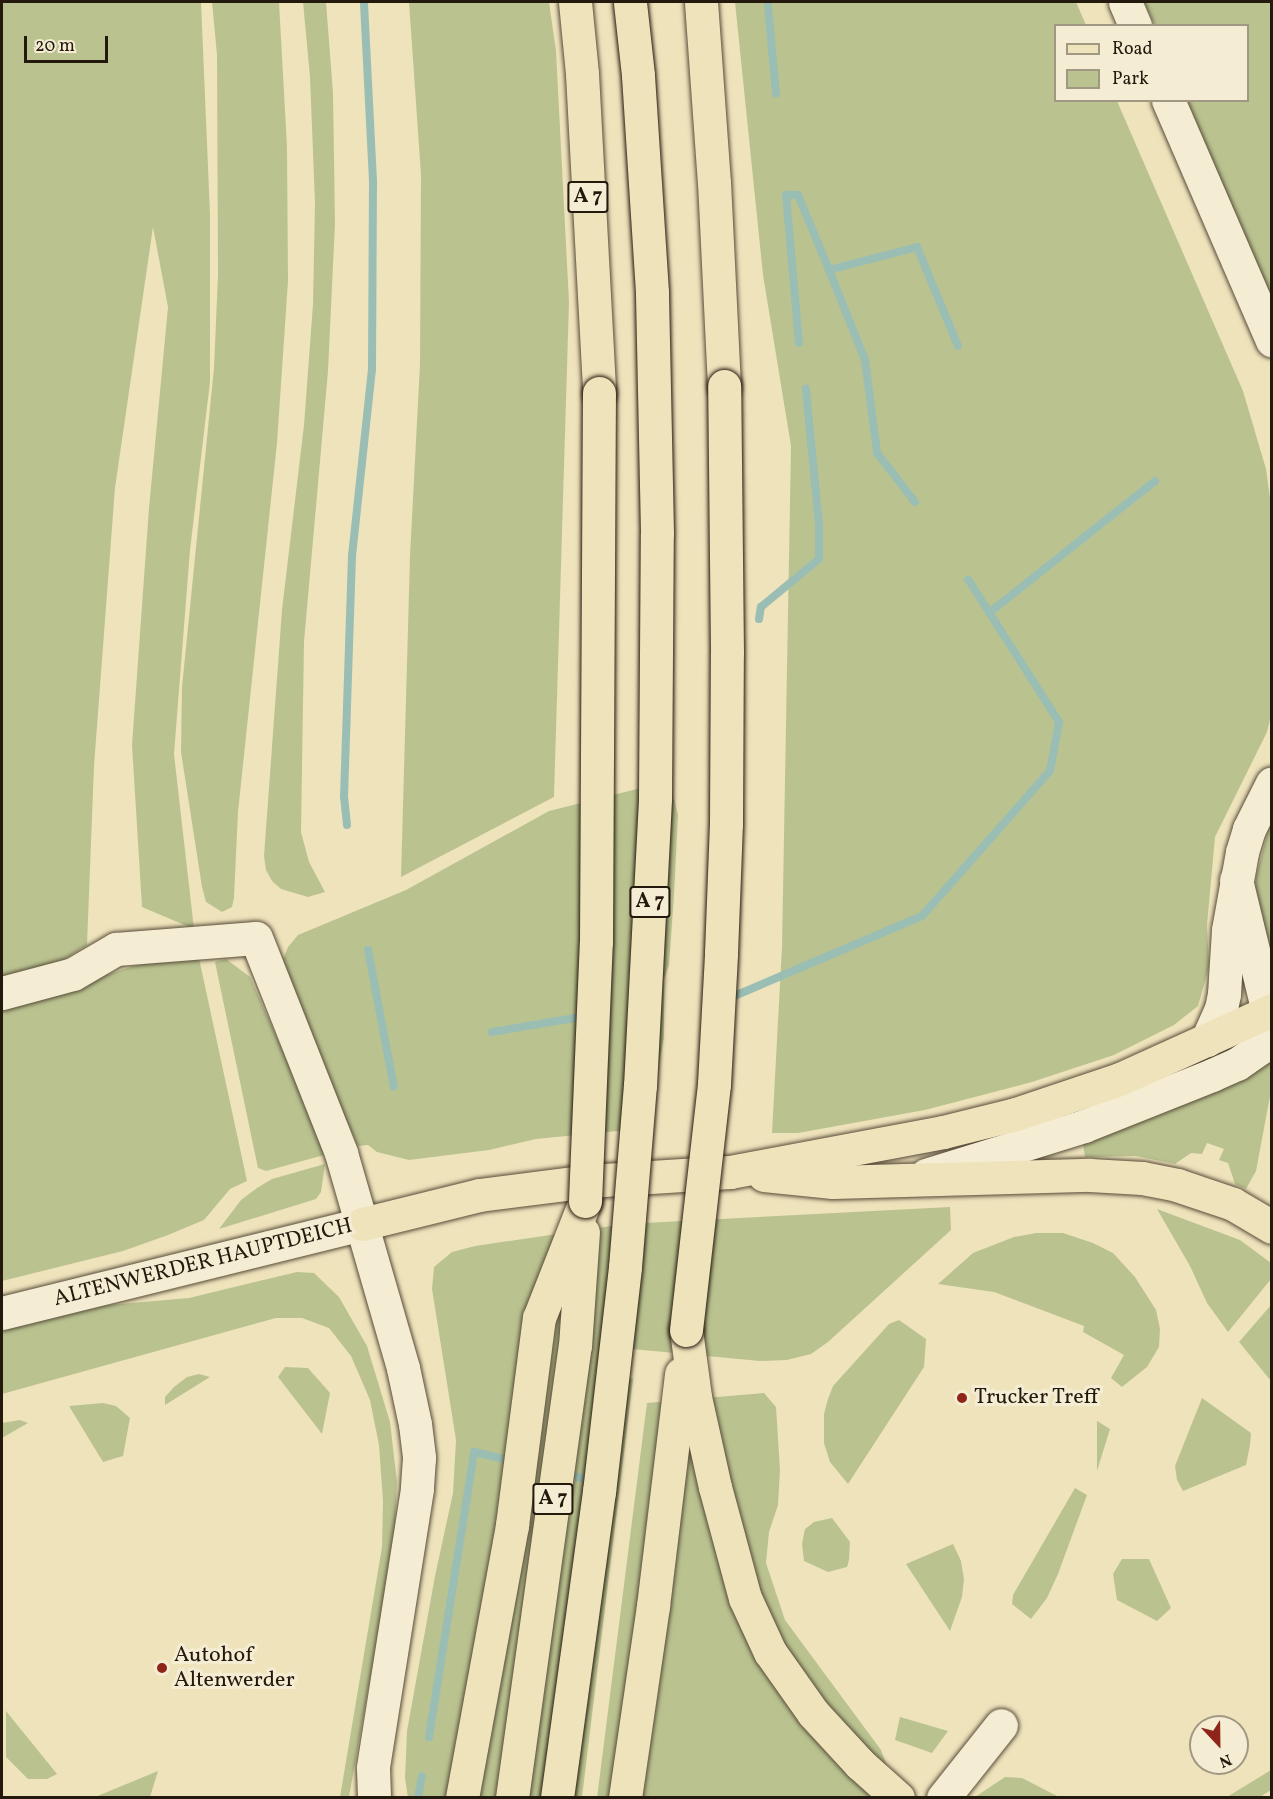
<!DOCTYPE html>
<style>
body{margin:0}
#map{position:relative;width:1273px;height:1799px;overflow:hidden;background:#efe3bc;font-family:Vollkorn,serif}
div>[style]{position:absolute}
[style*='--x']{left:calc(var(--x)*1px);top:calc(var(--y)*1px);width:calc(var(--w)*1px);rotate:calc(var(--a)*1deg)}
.green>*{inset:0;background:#bac390}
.stream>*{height:8px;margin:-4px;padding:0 4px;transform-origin:4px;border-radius:4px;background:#9abeb4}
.roads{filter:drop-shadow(0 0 2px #574c39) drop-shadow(0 0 2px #574c39)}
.minor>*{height:33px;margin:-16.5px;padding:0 16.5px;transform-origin:16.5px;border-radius:16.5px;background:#f5edd3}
.major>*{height:33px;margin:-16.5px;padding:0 16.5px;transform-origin:16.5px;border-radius:16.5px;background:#efe3bc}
.highway>*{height:33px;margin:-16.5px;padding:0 16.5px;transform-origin:16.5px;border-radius:16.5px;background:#efe3bc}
.bridges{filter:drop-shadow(0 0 2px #24190d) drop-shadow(0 0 2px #24190d)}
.highway-bridge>*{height:33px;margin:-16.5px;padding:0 16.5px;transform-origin:16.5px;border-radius:16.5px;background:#efe3bc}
.dots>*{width:16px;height:16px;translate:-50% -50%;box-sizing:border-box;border:3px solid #f5edd3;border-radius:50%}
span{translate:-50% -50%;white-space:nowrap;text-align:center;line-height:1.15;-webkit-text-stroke:6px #f5edd3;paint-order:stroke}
.shield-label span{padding:2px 4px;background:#f5edd3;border:2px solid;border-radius:4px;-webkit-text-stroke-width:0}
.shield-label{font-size:21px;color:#24190d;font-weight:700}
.street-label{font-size:22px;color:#24190d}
.poi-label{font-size:22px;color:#24190d}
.left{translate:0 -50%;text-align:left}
.frame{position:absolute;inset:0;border:3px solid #24190d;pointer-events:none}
.legend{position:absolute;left:1054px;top:24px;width:195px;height:78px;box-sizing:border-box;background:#f5edd3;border:2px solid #a19884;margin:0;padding:8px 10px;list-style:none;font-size:18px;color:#24190d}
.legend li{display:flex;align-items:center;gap:12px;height:30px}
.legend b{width:30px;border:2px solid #a19884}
.north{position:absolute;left:1189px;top:1715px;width:60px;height:60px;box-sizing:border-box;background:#f5edd3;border:2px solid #a19884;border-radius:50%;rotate:158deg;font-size:16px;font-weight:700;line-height:24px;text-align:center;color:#24190d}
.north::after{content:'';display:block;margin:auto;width:21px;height:27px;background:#8f2418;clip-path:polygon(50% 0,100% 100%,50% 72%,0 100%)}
.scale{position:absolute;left:24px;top:36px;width:84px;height:27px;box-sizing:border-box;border:3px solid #24190d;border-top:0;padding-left:8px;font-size:18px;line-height:21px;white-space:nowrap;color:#24190d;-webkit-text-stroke:4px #f5edd3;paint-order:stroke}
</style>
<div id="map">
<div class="green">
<i style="clip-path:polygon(2px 2px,201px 2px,210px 214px,210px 382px,190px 550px,174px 754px,194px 929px,142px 907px,132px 745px,149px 508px,168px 307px,153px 227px,115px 488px,94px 766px,87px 945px,40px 974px,2px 980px)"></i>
<i style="clip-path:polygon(212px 2px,279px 2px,287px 147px,288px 281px,277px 443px,238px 812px,234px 898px,232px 907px,222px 912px,206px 902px,202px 887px,181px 752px,182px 687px,214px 368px,218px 275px,217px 55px)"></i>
<i style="clip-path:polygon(303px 2px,326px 2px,333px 93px,335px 223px,328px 371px,304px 642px,301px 832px,309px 862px,325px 892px,308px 897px,281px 889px,272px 881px,266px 870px,264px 856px,282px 610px,304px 425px,313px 304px,315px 203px,310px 77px)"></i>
<i style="clip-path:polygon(409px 2px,549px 2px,556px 51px,569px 302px,554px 797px,401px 877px,410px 556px,420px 364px,421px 175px)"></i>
<i style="clip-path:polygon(735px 2px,1076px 2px,1086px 25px,1056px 26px,1056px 100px,1117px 101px,1243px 391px,1266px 469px,1271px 505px,1271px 715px,1267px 732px,1215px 837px,1207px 925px,1209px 967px,1198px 1006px,1174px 1025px,1114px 1055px,1032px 1082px,925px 1110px,798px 1133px,772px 1133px,782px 947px,791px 446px,763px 275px)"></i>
<i style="clip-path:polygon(1144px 2px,1271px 2px,1271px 299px,1187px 101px,1248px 100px,1248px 26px,1155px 25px)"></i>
<i style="clip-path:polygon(665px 782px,674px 799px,678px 815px,674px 895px,669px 965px,664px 979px,664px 1037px,648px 1128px,536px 1139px,489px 1150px,409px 1160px,377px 1152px,368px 1145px,358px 1146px,286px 990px,281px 964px,288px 947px,298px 935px,406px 890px,549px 811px)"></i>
<i style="clip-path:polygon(1271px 820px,1272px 964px,1255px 898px,1256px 877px)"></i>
<i style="clip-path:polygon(197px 949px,247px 1181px,230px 1189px,204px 1220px,168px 1235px,123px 1251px,2px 1281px,2px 1003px,56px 992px,124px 969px)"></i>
<i style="clip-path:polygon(226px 959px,250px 977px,303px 1097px,324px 1155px,266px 1171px,258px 1168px,215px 962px)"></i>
<i style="clip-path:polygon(1268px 1057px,1271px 1059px,1271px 1091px,1256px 1171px,1246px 1189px,1235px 1184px,1228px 1163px,1219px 1160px,1224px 1149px,1207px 1143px,1202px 1154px,1191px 1153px,1175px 1164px,1136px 1156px,1085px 1157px,1082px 1138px)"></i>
<i style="clip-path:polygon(325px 1164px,321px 1192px,316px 1199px,219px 1229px,241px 1200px,257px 1188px,272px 1179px)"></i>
<i style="clip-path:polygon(950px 1207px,951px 1230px,828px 1342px,811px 1354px,787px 1360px,760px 1361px,600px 1346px,600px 1373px,633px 1379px,582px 1797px,408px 1798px,405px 1778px,407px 1731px,435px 1576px,453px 1493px,456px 1440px,432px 1289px,434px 1267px,452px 1252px,475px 1246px,625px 1224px)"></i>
<i style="clip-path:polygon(1157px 1209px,1240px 1240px,1271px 1263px,1271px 1279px,1228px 1332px,1207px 1303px,1190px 1266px)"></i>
<i style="clip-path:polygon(1036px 1233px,1063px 1233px,1093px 1243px,1113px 1253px,1135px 1277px,1156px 1310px,1160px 1329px,1159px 1347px,1147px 1367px,1122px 1387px,1111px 1378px,1124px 1355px,1083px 1332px,1084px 1326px,994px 1292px,938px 1284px,973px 1253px,1014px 1237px)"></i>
<i style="clip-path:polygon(297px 1272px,314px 1273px,339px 1297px,367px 1346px,390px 1422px,397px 1482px,394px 1543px,349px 1797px,340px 1797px,382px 1547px,383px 1501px,379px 1445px,370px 1400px,351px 1356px,329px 1328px,302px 1318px,276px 1318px,2px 1394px,2px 1329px,97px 1306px,189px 1298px)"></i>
<i style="clip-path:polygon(1271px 1305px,1271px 1381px,1239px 1342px)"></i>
<i style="clip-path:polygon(899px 1320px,926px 1339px,924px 1367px,848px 1484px,830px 1462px,824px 1443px,824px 1414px,828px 1399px,833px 1386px,889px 1324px)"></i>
<i style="clip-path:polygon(285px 1367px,308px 1368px,330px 1393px,322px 1434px,278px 1377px)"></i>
<i style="clip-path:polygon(199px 1374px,210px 1377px,165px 1405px,165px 1397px,174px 1387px,187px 1377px)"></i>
<i style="clip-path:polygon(764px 1393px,776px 1407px,780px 1470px,778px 1505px,769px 1532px,766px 1563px,785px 1620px,881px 1750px,893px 1782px,888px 1797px,597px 1798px,647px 1403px)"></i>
<i style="clip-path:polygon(1202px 1398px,1251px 1433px,1250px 1445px,1246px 1465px,1183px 1491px,1177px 1480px,1175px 1466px)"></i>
<i style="clip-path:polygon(103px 1403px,116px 1406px,130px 1418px,123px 1456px,103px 1462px,69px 1406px)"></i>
<i style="clip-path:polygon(20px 1420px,28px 1423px,2px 1438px,2px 1423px)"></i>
<i style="clip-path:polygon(1097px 1421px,1110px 1429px,1097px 1471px)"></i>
<i style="clip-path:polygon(1075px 1488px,1087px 1495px,1058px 1574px,1047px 1598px,1031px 1619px,1012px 1604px,1013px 1595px)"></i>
<i style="clip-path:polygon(832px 1518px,850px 1542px,849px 1560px,847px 1567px,828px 1572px,804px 1561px,802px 1544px,805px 1529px,814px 1522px)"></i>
<i style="clip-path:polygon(953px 1544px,961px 1561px,964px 1579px,962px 1597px,950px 1631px,906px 1564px)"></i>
<i style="clip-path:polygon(1122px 1559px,1149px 1559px,1171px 1608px,1157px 1621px,1117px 1600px,1113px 1574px)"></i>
<i style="clip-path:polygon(6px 1711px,57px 1774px,47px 1779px,28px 1779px,6px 1757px)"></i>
<i style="clip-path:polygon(900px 1717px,948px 1731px,932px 1753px,895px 1740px)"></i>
<i style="clip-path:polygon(1271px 1770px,1271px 1790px,1260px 1797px,1227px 1797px)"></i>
<i style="clip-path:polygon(158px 1771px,150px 1797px,95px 1797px)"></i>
<i style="clip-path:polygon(1005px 1777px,1022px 1778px,1059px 1797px,975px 1797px)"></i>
</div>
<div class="stream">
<i style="--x:768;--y:6;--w:88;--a:84.8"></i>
<i style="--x:829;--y:270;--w:97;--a:68.2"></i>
<i style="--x:865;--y:360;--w:94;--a:82.6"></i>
<i style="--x:877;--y:453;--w:62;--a:52.2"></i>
<i style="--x:799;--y:343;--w:149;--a:-95"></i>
<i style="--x:786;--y:195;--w:12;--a:0"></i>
<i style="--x:798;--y:195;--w:81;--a:67.5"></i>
<i style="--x:829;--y:270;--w:91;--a:-14.6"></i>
<i style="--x:917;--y:247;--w:107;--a:67.5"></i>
<i style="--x:989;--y:613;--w:212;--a:-38.5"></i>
<i style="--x:759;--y:619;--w:12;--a:-81"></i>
<i style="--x:761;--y:607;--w:75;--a:-39.6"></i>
<i style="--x:819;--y:559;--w:34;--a:-90"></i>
<i style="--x:819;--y:525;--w:137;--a:-95.5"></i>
<i style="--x:347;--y:825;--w:28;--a:-96"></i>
<i style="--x:344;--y:797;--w:241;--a:-88.1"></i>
<i style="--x:352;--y:556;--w:187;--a:-83.9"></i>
<i style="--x:372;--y:370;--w:189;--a:-89.7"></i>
<i style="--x:373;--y:181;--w:179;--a:-92.9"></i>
<i style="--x:368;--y:950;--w:139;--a:79.3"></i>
<i style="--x:725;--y:1000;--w:214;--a:-23.1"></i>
<i style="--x:922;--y:916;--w:193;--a:-48.6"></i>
<i style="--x:1050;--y:771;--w:50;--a:-79.6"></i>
<i style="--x:1059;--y:722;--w:169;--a:-122.5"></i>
<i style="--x:492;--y:1032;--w:96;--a:-9.6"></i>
<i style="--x:564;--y:1474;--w:32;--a:13"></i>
<i style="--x:429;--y:1737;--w:289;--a:-81"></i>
<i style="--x:474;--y:1452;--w:40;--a:13"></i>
<i style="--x:418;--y:1798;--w:22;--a:-80"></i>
</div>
<div class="roads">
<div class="minor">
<i style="--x:1125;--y:2;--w:26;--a:67"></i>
<i style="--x:1168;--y:100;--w:262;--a:66.6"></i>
<i style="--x:2;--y:993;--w:73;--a:-15"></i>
<i style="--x:73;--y:974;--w:50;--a:-30.2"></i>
<i style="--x:116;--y:949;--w:140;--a:-4.5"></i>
<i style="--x:256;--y:938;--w:231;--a:68.4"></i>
<i style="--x:341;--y:1153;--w:224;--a:73.9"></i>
<i style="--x:403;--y:1368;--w:57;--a:77.9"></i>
<i style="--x:415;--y:1424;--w:34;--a:83"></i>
<i style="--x:419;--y:1458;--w:31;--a:94"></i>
<i style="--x:417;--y:1489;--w:282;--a:99"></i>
<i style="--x:373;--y:1768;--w:30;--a:88"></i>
<i style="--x:1207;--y:1040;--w:34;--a:-66"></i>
<i style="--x:1221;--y:1009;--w:15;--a:-79"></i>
<i style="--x:1224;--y:994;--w:64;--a:-86.4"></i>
<i style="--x:1228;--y:930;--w:79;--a:-79.8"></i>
<i style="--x:1242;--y:852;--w:24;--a:-73"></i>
<i style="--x:1249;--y:829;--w:51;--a:-63.4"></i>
<i style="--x:926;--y:1175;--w:165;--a:-17.2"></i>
<i style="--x:1084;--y:1126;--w:138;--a:-21.7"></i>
<i style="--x:1212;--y:1075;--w:27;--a:-24"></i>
<i style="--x:1237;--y:1064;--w:28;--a:-35"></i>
<i style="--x:1260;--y:1048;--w:16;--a:-60"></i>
<i style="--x:1268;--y:1034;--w:22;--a:-90"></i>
<i style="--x:1268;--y:1012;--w:136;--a:-103.6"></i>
<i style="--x:2;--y:1313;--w:371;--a:-13.9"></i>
<i style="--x:943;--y:1798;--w:93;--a:-51.5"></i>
</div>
<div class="major">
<i style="--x:764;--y:1175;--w:69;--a:5.8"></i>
<i style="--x:833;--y:1182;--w:257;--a:-1.6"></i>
<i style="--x:1090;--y:1175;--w:52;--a:3.3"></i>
<i style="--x:1142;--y:1178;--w:36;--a:11"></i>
<i style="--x:1177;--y:1185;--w:59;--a:18.7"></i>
<i style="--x:1233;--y:1204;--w:45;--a:30.5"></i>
<i style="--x:362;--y:1224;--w:121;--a:-13.9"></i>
<i style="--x:479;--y:1195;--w:110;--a:-7.3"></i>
<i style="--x:588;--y:1181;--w:142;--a:-3.6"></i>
<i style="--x:730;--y:1172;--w:217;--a:-10.6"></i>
<i style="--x:943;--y:1132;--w:75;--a:-13.9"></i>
<i style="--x:1016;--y:1114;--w:110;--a:-18.6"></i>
<i style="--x:1120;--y:1079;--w:167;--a:-24.4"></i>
</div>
<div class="highway">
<i style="--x:575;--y:2;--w:72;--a:84.4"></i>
<i style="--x:582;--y:74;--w:319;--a:86.9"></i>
<i style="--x:701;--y:2;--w:180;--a:85.9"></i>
<i style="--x:714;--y:182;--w:204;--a:87.2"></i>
<i style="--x:686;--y:1330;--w:68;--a:82.3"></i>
<i style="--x:695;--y:1397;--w:92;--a:77.5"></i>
<i style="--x:715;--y:1487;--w:115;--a:74.9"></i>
<i style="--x:745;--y:1598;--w:60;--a:65.2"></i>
<i style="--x:770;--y:1652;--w:75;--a:54.8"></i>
<i style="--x:813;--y:1713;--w:69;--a:47.3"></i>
<i style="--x:860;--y:1764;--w:51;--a:41.8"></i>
<i style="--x:462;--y:1798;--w:278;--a:-79.6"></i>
<i style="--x:512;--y:1525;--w:209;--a:-82.6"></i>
<i style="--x:539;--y:1318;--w:126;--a:-68.5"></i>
<i style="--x:512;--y:1798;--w:456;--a:-82.1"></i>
<i style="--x:575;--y:1346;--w:114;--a:-86"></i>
<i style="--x:625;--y:1798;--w:194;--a:-81.7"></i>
<i style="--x:653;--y:1606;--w:234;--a:-83.1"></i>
</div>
</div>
<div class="bridges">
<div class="highway-bridge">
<i style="--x:585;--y:1201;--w:259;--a:-87.6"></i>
<i style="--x:596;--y:942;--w:549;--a:-89.69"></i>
<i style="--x:686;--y:1330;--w:248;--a:-83.5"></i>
<i style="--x:714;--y:1084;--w:131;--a:-86.9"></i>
<i style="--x:721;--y:953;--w:129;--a:-87.8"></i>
<i style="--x:726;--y:824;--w:171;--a:-89.7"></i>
<i style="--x:727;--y:653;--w:267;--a:-90.6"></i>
<i style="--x:557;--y:1798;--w:309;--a:-82.2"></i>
<i style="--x:599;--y:1492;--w:226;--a:-83.4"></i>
<i style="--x:625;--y:1267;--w:182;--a:-85.3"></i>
<i style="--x:640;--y:1086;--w:289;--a:-87"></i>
<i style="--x:655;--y:797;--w:264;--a:-89.6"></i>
<i style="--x:657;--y:533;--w:241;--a:-91.2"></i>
<i style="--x:652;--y:292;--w:217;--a:-93.7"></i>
<i style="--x:638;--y:75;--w:73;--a:-96.3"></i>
</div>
</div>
<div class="dots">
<i style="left:962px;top:1398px;background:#8f2418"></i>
<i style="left:162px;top:1668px;background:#8f2418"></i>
</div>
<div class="shield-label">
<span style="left:588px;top:197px">A 7</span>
<span style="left:650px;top:902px">A 7</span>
<span style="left:553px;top:1499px">A 7</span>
</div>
<div class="street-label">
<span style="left:203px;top:1263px;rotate:-14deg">ALTENWERDER HAUPTDEICH</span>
</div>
<div class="poi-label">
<span class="left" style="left:974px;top:1398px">Trucker Treff</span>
<span class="left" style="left:174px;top:1668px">Autohof<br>Altenwerder</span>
</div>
<div class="frame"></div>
<ul class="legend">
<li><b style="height:8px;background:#efe3bc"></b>Road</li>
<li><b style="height:16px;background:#bac390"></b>Park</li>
</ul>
<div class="north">N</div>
<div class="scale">20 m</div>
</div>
